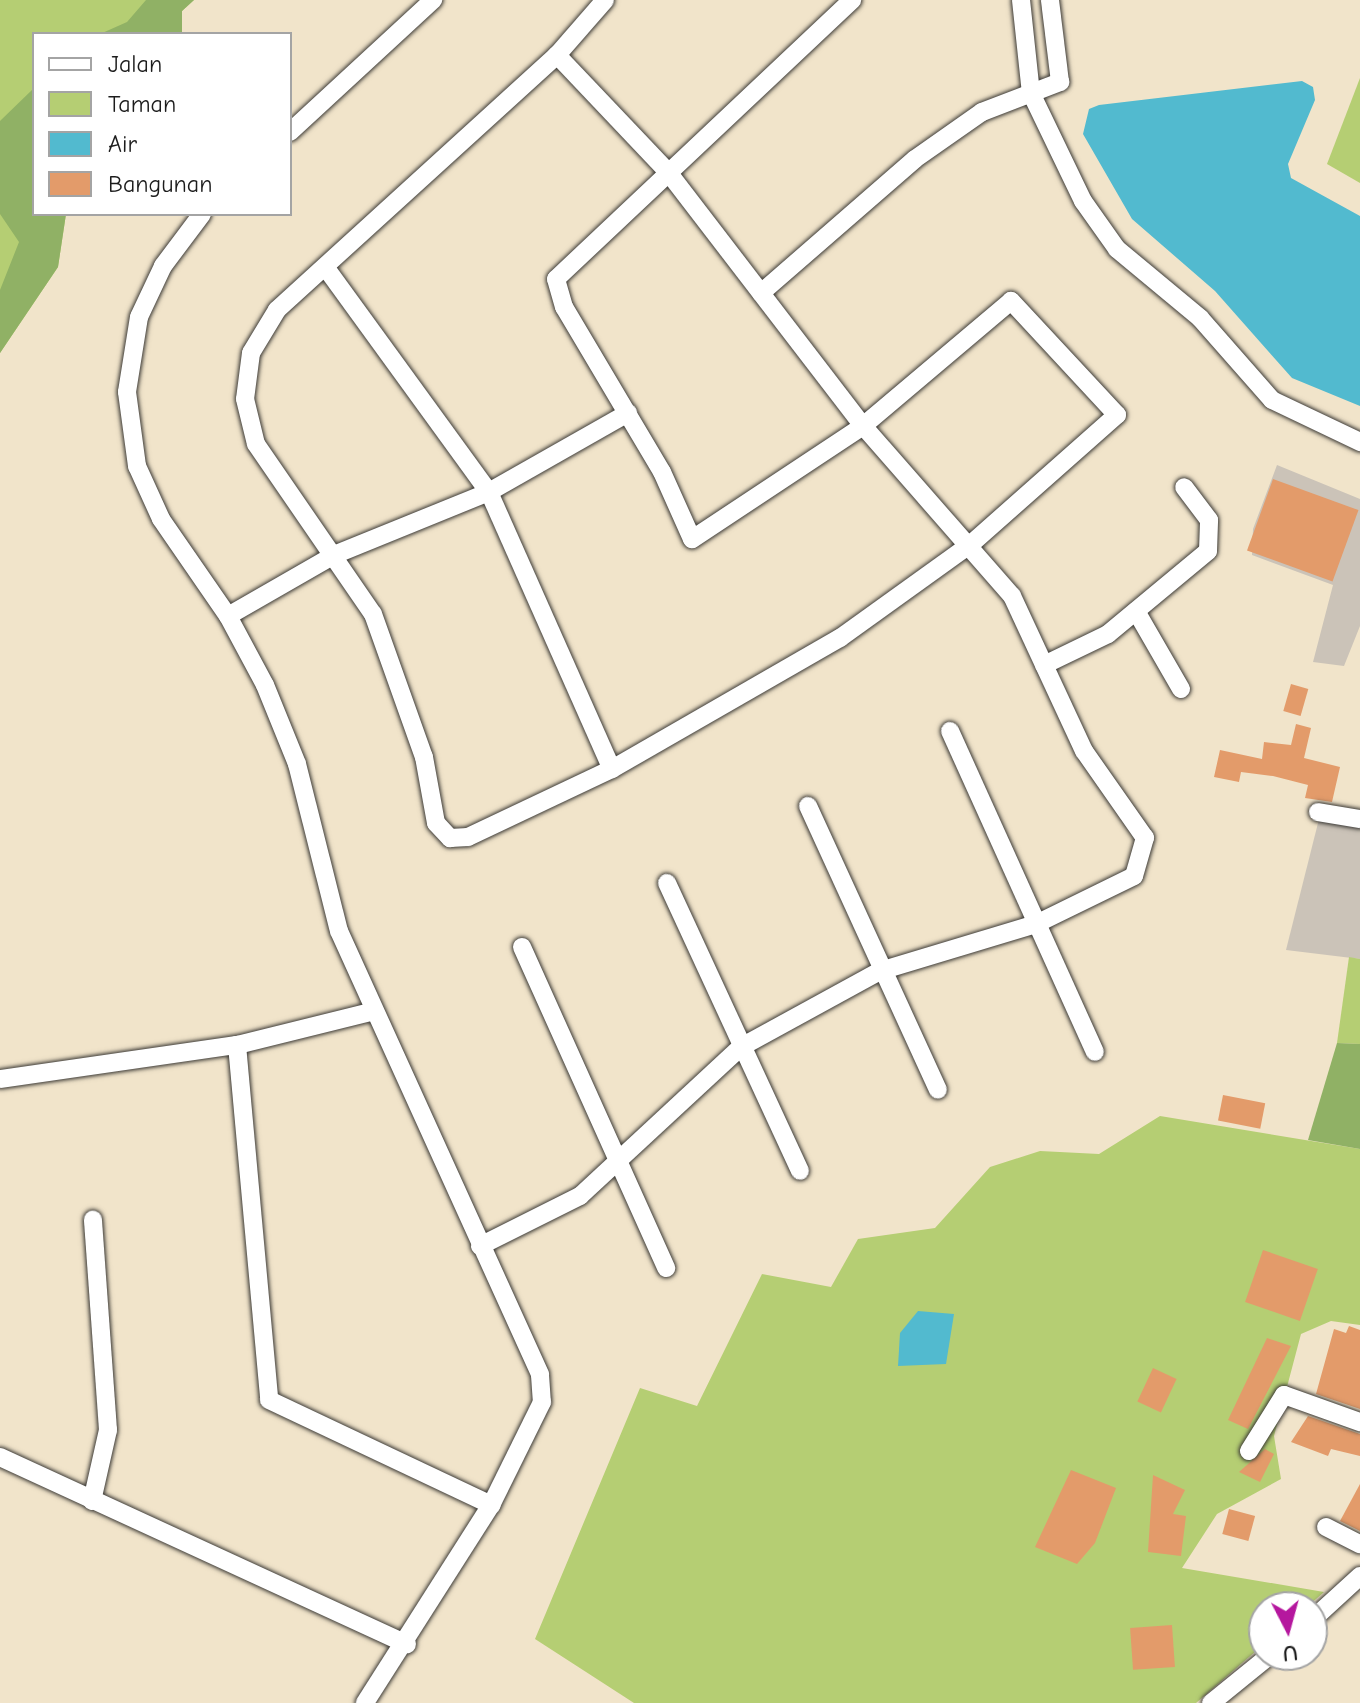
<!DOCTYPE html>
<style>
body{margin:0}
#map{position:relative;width:1360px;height:1703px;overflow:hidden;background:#f1e4ca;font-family:"Comic Neue",sans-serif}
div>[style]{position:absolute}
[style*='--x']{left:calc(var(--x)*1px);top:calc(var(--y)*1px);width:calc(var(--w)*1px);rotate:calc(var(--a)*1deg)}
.industrial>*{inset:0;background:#cbc3b8}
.green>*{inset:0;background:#b5ce73}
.forest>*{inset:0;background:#90b165}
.water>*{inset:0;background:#52bacf}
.building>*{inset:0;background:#e39b6a;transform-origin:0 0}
.roads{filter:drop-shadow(0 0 2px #3c3a36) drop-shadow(0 0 2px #3c3a36)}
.street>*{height:18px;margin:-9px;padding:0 9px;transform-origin:9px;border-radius:9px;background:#fff}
span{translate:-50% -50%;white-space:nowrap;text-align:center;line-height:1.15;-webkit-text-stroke:8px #fff;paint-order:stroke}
.legend{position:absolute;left:32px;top:32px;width:260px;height:184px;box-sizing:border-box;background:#fff;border:2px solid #a4a4a4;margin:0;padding:10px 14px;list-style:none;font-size:24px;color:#1c1c1c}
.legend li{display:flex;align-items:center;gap:16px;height:40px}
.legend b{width:40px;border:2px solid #a4a4a4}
.north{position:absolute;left:1248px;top:1591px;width:80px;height:80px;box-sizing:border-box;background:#fff;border:2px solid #a4a4a4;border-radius:50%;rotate:174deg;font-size:22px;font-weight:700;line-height:32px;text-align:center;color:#1c1c1c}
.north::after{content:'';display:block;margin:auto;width:28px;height:36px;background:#b5179e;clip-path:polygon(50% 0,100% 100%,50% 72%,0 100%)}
</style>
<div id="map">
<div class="industrial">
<i style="clip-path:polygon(1277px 465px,1360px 499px,1360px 626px,1344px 666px,1313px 662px,1333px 585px,1252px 555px,1253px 529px)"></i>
<i style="clip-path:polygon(1319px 819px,1360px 825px,1360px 959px,1286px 950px)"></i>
</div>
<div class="green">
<i style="clip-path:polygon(0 0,194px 0,182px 11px,182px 34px,34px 34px,34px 214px,66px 214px,58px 267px,0 353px)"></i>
<i style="clip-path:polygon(1360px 78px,1360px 183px,1327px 164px)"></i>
<i style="clip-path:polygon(1349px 957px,1360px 959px,1360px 1044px,1337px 1043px)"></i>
<i style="clip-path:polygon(1160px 1116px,1360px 1149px,1360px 1325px,1331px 1321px,1301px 1334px,1274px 1436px,1281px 1479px,1217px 1514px,1182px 1568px,1324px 1592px,1307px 1607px,1264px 1607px,1264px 1644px,1196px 1703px,634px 1703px,535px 1639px,640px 1388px,697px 1406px,762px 1274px,831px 1287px,858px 1239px,935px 1228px,990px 1167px,1040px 1151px,1099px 1154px)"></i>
</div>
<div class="forest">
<i style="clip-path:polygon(146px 0,194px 0,182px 11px,182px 34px,100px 34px,127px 22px)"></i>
<i style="clip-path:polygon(34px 88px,34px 214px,66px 214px,58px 267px,0 353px,0 290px,19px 242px,0 214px,0 121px)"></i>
<i style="clip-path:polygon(1337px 1043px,1360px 1044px,1360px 1149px,1308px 1140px)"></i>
</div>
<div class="water">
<i style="clip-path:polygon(1302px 81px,1313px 87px,1315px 100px,1288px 164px,1291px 178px,1360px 216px,1360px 406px,1292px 378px,1215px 291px,1132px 219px,1083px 134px,1089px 109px,1099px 105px)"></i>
<i style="clip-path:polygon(918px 1311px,954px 1314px,946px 1364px,898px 1366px,900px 1333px)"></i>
</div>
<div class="building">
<i style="left:1273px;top:479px;width:91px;height:76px;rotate:20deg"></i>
<i style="left:1291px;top:684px;width:18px;height:28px;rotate:16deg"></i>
<i style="clip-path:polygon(1296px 724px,1311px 728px,1304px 758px,1340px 767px,1332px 802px,1305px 798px,1308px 785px,1273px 776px,1241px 772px,1239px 782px,1214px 777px,1220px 750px,1262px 759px,1264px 742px,1291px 745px)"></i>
<i style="left:1223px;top:1095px;width:43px;height:26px;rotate:11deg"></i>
<i style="left:1263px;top:1250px;width:58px;height:55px;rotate:19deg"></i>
<i style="clip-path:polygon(1349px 1326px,1360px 1330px,1360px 1409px,1316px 1394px,1334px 1329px,1346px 1333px)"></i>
<i style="clip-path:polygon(1267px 1338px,1291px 1346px,1248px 1429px,1228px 1420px)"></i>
<i style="left:1153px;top:1368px;width:26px;height:37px;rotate:25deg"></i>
<i style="clip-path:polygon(1308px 1416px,1360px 1434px,1360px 1456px,1331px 1449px,1328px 1456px,1291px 1442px)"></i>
<i style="clip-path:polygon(1265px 1449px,1274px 1454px,1260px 1482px,1239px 1472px)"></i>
<i style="clip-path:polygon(1071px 1470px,1116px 1488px,1095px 1543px,1077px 1564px,1035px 1547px)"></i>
<i style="clip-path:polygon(1153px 1475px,1185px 1490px,1173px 1514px,1186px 1516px,1181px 1556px,1148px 1552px)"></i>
<i style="clip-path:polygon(1360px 1484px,1360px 1531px,1340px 1521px)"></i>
<i style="left:1229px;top:1509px;width:27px;height:26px;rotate:15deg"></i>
<i style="left:1172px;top:1625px;width:42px;height:42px;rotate:86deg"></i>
</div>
<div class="roads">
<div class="street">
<i style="--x:605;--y:0;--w:73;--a:131.1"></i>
<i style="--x:557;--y:55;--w:379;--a:137.7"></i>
<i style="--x:277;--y:310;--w:50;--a:121.2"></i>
<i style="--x:251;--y:353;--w:46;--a:97.4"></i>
<i style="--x:245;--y:399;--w:46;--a:76.3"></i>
<i style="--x:256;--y:444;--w:206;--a:55.5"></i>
<i style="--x:373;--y:614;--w:152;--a:70.4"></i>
<i style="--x:424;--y:757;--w:67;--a:79.7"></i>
<i style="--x:436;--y:823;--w:21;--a:47"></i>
<i style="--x:450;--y:838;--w:18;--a:-3"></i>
<i style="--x:468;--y:837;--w:159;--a:-25.3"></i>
<i style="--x:612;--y:769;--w:263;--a:-29.9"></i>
<i style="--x:840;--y:638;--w:161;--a:-35.7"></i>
<i style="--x:971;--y:544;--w:195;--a:-41.5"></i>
<i style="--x:1117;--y:415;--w:156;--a:-132.9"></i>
<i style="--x:1011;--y:301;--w:194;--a:139.8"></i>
<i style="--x:863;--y:426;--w:205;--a:146.5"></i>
<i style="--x:692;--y:539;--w:73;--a:-114.1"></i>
<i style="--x:662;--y:472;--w:192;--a:-120.7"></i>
<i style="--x:564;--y:307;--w:29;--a:-106"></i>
<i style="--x:556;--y:279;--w:407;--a:-43.3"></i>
<i style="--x:1021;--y:0;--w:94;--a:83.9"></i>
<i style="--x:1031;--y:93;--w:120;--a:64.3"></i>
<i style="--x:1083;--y:201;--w:59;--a:54.7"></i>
<i style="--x:1117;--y:249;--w:108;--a:39.7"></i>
<i style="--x:1200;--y:318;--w:109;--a:48.7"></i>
<i style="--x:1272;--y:400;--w:98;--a:25.5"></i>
<i style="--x:290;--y:132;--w:195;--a:-42.7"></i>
<i style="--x:202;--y:214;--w:65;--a:126.9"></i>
<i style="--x:163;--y:266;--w:56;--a:115.2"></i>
<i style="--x:139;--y:317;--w:76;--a:99.1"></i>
<i style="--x:127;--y:392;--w:75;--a:82.3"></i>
<i style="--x:137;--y:466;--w:58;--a:65.6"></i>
<i style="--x:161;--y:519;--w:118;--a:55.4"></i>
<i style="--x:228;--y:616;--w:78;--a:61.8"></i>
<i style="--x:265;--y:685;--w:85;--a:67.9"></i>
<i style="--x:297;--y:764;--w:172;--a:75.9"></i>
<i style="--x:339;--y:931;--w:487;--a:65.6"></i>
<i style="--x:540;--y:1375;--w:27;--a:86"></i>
<i style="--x:542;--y:1402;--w:115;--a:116.3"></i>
<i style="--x:491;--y:1505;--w:235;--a:122.5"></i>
<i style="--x:326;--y:268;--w:277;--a:54"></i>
<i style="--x:489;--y:492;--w:303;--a:66.1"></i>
<i style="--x:761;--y:293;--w:204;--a:-41"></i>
<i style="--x:915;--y:159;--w:82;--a:-35"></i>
<i style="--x:982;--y:112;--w:84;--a:-21"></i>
<i style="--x:1060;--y:82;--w:83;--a:-97"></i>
<i style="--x:1136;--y:611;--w:90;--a:60"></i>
<i style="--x:228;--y:616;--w:122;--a:-29.9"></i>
<i style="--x:334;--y:555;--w:167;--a:-22.1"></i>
<i style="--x:489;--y:492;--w:160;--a:-29.6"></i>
<i style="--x:1044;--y:665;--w:71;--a:-25.8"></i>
<i style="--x:1108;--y:634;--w:130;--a:-39.7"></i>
<i style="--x:1208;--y:551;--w:31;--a:-88"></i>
<i style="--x:1209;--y:520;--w:41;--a:-127.1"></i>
<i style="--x:950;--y:731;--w:352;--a:65.7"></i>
<i style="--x:808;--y:806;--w:312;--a:65.4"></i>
<i style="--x:1318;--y:812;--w:43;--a:9.5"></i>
<i style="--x:667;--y:883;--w:317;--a:65.2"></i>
<i style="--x:522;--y:947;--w:352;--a:65.8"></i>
<i style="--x:237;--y:1045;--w:356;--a:84.8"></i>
<i style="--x:269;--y:1400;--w:246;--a:25.3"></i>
<i style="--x:0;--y:1079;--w:239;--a:-8.2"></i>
<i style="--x:237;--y:1045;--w:141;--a:-13.9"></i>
<i style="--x:480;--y:1246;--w:112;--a:-26.6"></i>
<i style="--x:580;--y:1196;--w:219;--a:-42.8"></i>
<i style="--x:741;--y:1047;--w:158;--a:-28.7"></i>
<i style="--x:880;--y:971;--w:163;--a:-16.8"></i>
<i style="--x:1036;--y:924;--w:109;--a:-26.1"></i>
<i style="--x:1134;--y:876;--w:40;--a:-74"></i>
<i style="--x:1145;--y:838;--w:106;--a:-125"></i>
<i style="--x:1084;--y:751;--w:171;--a:-114.9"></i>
<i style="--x:1012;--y:596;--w:226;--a:-131.2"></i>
<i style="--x:863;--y:426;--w:322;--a:-127.5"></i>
<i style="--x:667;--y:171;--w:160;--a:-133.5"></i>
<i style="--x:1249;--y:1451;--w:66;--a:-58"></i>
<i style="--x:1284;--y:1395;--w:81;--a:19.6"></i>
<i style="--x:0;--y:1457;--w:448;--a:24.7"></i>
<i style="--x:92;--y:1501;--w:73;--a:-77.3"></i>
<i style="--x:108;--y:1430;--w:211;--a:-94.1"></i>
<i style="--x:1326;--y:1527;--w:38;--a:27"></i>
<i style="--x:1312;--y:1620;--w:65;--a:-42.5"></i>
<i style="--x:1211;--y:1703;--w:76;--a:-39.1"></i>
</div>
</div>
<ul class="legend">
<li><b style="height:10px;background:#fff"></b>Jalan</li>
<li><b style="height:22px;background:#b5ce73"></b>Taman</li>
<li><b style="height:22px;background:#52bacf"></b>Air</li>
<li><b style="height:22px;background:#e39b6a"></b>Bangunan</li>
</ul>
<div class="north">U</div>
</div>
